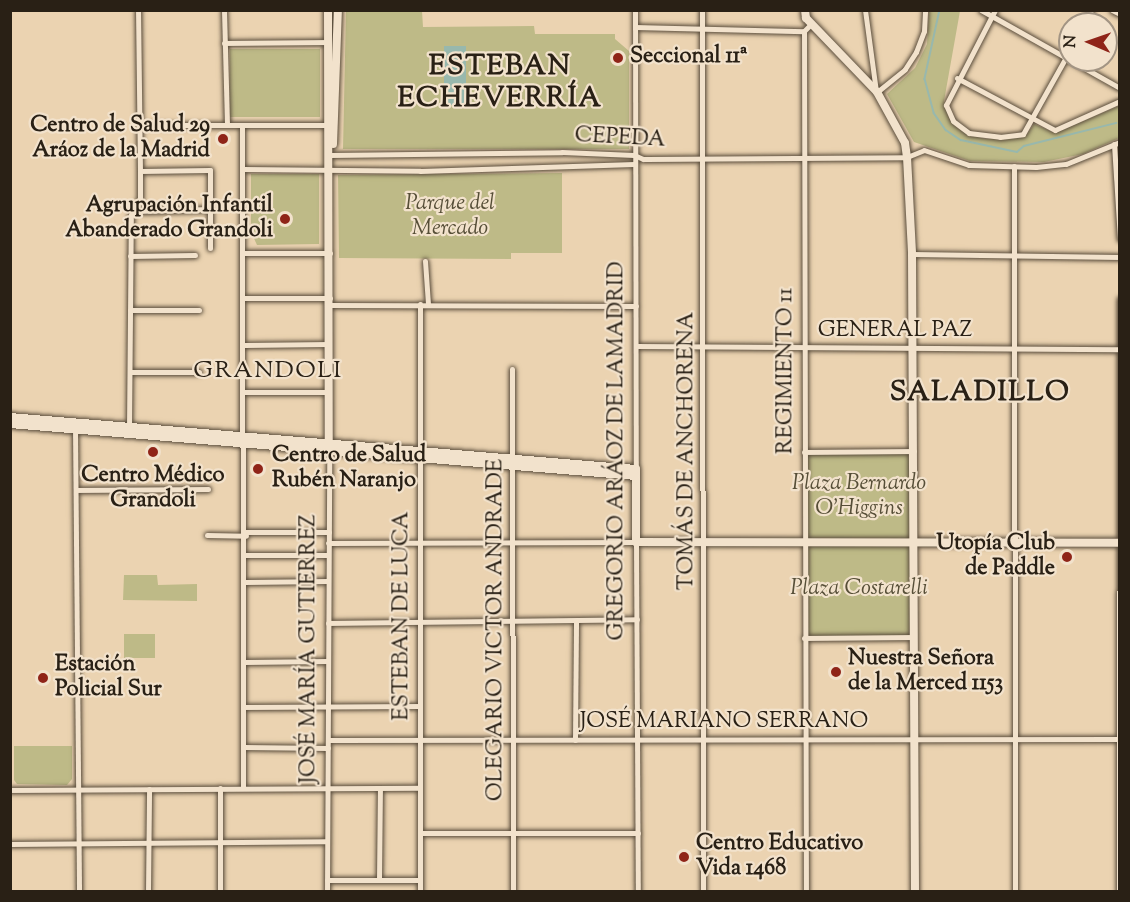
<!DOCTYPE html>
<meta charset="utf-8">
<style>
body{margin:0}
#map{position:relative;width:1130px;height:902px;overflow:hidden;background:#ebd3b1;font-family:"Sorts Mill Goudy",serif}
div>[style]{position:absolute}
[style*='--x']{left:calc(var(--x)*1px);top:calc(var(--y)*1px);width:calc(var(--w)*1px);rotate:calc(var(--a)*1deg)}
.green>*{inset:0;background:#beba87;transform-origin:0 0}
.water>*{inset:0;background:#98b8ad;transform-origin:0 0}
.stream>*{height:1.5px;margin:-0.75px;padding:0 0.75px;transform-origin:0.75px;border-radius:0.75px;background:#98b8ad}
.roads{filter:drop-shadow(0 0 2px #5a4d3c) drop-shadow(0 0 2px #5a4d3c)}
.street>*{height:5px;margin:-2.5px;padding:0 2.5px;transform-origin:2.5px;border-radius:2.5px;background:#f2e2cc}
.secondary>*{height:8px;margin:-4px;padding:0 4px;transform-origin:4px;border-radius:4px;background:#f2e2cc}
.dots>*{width:16px;height:16px;translate:-50% -50%;box-sizing:border-box;border:3px solid #f2e2cc;border-radius:50%}
span{translate:-50% -50%;white-space:nowrap;text-align:center;line-height:1.15;-webkit-text-stroke:4.5px #f2e2cc;paint-order:stroke}
.poi-label{font-size:22px;color:#292015;font-weight:700}
.left{translate:0 -50%;text-align:left}
.right{translate:-100% -50%;text-align:right}
.street-label{font-size:22px;color:#292015}
.park-label{font-size:22px;color:#564e37;font-style:italic}
.neighbourhood-label{font-size:24px;color:#292015;letter-spacing:1.5px}
.district-label{font-size:28px;color:#292015;font-weight:700;letter-spacing:1.5px}
.frame{position:absolute;inset:0;border:12px solid #292015;pointer-events:none}
.north{position:absolute;left:1058px;top:12px;width:60px;height:60px;box-sizing:border-box;background:#f2e2cc;border:2px solid #a29483;border-radius:50%;rotate:272deg;font-size:16px;font-weight:700;line-height:24px;text-align:center;color:#292015}
.north::after{content:'';display:block;margin:auto;width:21px;height:27px;background:#8f2418;clip-path:polygon(50% 0,100% 100%,50% 72%,0 100%)}
</style>
<div id="map">
<div class="green">
<i style="clip-path:polygon(346px 11px,422px 11px,423px 27px,534px 26px,535px 34px,615px 34px,615px 39px,629px 51px,629px 149px,343px 149px)"></i>
<i style="clip-path:polygon(929px 11px,960px 11px,944px 101px,951px 122px,968px 135px,986px 139px,1025px 137px,1034px 124px,1055px 133px,1119px 106px,1119px 138px,1083px 154px,1044px 162px,970px 161px,914px 142px,887px 94px,915px 68px,927px 44px)"></i>
<i style="left:230px;top:49px;width:90px;height:68px"></i>
<i style="clip-path:polygon(562px 173px,562px 253px,511px 253px,511px 259px,339px 258px,338px 175px)"></i>
<i style="clip-path:polygon(251px 174px,319px 174px,319px 244px,257px 245px,251px 232px)"></i>
<i style="left:914px;top:451px;width:186px;height:110px;rotate:90deg"></i>
<i style="clip-path:polygon(124px 575px,157px 575px,158px 585px,197px 584px,197px 601px,123px 600px)"></i>
<i style="left:124px;top:634px;width:31px;height:24px"></i>
<i style="clip-path:polygon(14px 746px,72px 746px,72px 779px,67px 785px,17px 784px,14px 780px)"></i>
</div>
<div class="water">
<i style="left:444px;top:46px;width:22px;height:59px"></i>
</div>
<div class="stream">
<i style="--x:940;--y:10;--w:71;--a:102.3"></i>
<i style="--x:925;--y:79;--w:35;--a:75"></i>
<i style="--x:934;--y:113;--w:21;--a:55"></i>
<i style="--x:946;--y:130;--w:18;--a:34"></i>
<i style="--x:961;--y:140;--w:57;--a:12.1"></i>
<i style="--x:1017;--y:152;--w:9;--a:-41"></i>
<i style="--x:1024;--y:146;--w:95;--a:-14"></i>
</div>
<div class="roads">
<div class="street">
<i style="--x:224;--y:10;--w:115;--a:88.5"></i>
<i style="--x:635;--y:10;--w:459;--a:89.9"></i>
<i style="--x:702;--y:10;--w:882;--a:89.94"></i>
<i style="--x:865;--y:10;--w:82;--a:82.3"></i>
<i style="--x:981;--y:10;--w:159;--a:29.3"></i>
<i style="--x:995;--y:10;--w:107;--a:117.3"></i>
<i style="--x:946;--y:105;--w:17;--a:66"></i>
<i style="--x:953;--y:121;--w:20;--a:37"></i>
<i style="--x:969;--y:133;--w:31;--a:7"></i>
<i style="--x:1000;--y:137;--w:23;--a:-7"></i>
<i style="--x:1023;--y:134;--w:96;--a:-60.8"></i>
<i style="--x:1112;--y:10;--w:9;--a:27"></i>
<i style="--x:1084;--y:24;--w:16;--a:-63"></i>
<i style="--x:635;--y:27;--w:169;--a:1.4"></i>
<i style="--x:804;--y:31;--w:11;--a:-45"></i>
<i style="--x:804;--y:31;--w:861;--a:89.87"></i>
<i style="--x:224;--y:43;--w:104;--a:-0.6"></i>
<i style="--x:957;--y:78;--w:111;--a:28"></i>
<i style="--x:1055;--y:130;--w:71;--a:-24"></i>
<i style="--x:877;--y:92;--w:36;--a:-39"></i>
<i style="--x:905;--y:69;--w:20;--a:-57"></i>
<i style="--x:916;--y:52;--w:22;--a:-69"></i>
<i style="--x:924;--y:31;--w:21;--a:-87"></i>
<i style="--x:139;--y:125;--w:190;--a:0"></i>
<i style="--x:242;--y:125;--w:663;--a:89.91"></i>
<i style="--x:1114;--y:144;--w:95;--a:86.4"></i>
<i style="--x:330;--y:155;--w:232;--a:-0.7"></i>
<i style="--x:562;--y:152;--w:72;--a:2.4"></i>
<i style="--x:634;--y:155;--w:10;--a:24"></i>
<i style="--x:643;--y:159;--w:264;--a:-0.4"></i>
<i style="--x:907;--y:157;--w:18;--a:-22"></i>
<i style="--x:924;--y:150;--w:47;--a:18.4"></i>
<i style="--x:969;--y:165;--w:67;--a:1.7"></i>
<i style="--x:1036;--y:167;--w:30;--a:-6"></i>
<i style="--x:1066;--y:164;--w:58;--a:-22.2"></i>
<i style="--x:1014;--y:166;--w:726;--a:89.92"></i>
<i style="--x:243;--y:169;--w:177;--a:0.6"></i>
<i style="--x:420;--y:171;--w:214;--a:-1.9"></i>
<i style="--x:140;--y:171;--w:70;--a:-0.8"></i>
<i style="--x:210;--y:170;--w:78;--a:90"></i>
<i style="--x:134;--y:211;--w:76;--a:-1.5"></i>
<i style="--x:243;--y:253;--w:87;--a:0"></i>
<i style="--x:912;--y:254;--w:208;--a:0.8"></i>
<i style="--x:130;--y:256;--w:65;--a:-0.9"></i>
<i style="--x:425;--y:261;--w:43;--a:86"></i>
<i style="--x:244;--y:298;--w:86;--a:0"></i>
<i style="--x:329;--y:305;--w:307;--a:0.2"></i>
<i style="--x:130;--y:310;--w:69;--a:0"></i>
<i style="--x:244;--y:345;--w:85;--a:-0.7"></i>
<i style="--x:636;--y:346;--w:483;--a:0.4"></i>
<i style="--x:512;--y:369;--w:523;--a:89.89"></i>
<i style="--x:130;--y:372;--w:69;--a:0"></i>
<i style="--x:245;--y:392;--w:84;--a:0"></i>
<i style="--x:75;--y:427;--w:465;--a:89.5"></i>
<i style="--x:129;--y:429;--w:214;--a:-89.5"></i>
<i style="--x:131;--y:215;--w:18;--a:-61"></i>
<i style="--x:140;--y:199;--w:28;--a:-90"></i>
<i style="--x:140;--y:171;--w:161;--a:-90.7"></i>
<i style="--x:804;--y:452;--w:110;--a:-0.5"></i>
<i style="--x:76;--y:490;--w:132;--a:-0.4"></i>
<i style="--x:246;--y:532;--w:83;--a:0"></i>
<i style="--x:207;--y:535;--w:39;--a:1"></i>
<i style="--x:328;--y:543;--w:308;--a:-0.2"></i>
<i style="--x:636;--y:542;--w:350;--a:89.7"></i>
<i style="--x:245;--y:555;--w:83;--a:0"></i>
<i style="--x:245;--y:582;--w:83;--a:-0.7"></i>
<i style="--x:328;--y:623;--w:309;--a:-0.7"></i>
<i style="--x:804;--y:638;--w:110;--a:-0.5"></i>
<i style="--x:244;--y:662;--w:84;--a:-0.7"></i>
<i style="--x:244;--y:707;--w:176;--a:-0.3"></i>
<i style="--x:328;--y:740;--w:792;--a:-0.07"></i>
<i style="--x:575;--y:740;--w:119;--a:-89.5"></i>
<i style="--x:243;--y:747;--w:85;--a:0.7"></i>
<i style="--x:10;--y:790;--w:410;--a:-0.3"></i>
<i style="--x:420;--y:833;--w:218;--a:0"></i>
<i style="--x:10;--y:844;--w:317;--a:-0.5"></i>
<i style="--x:327;--y:880;--w:93;--a:0"></i>
<i style="--x:379;--y:880;--w:92;--a:-89.4"></i>
<i style="--x:148;--y:892;--w:103;--a:-89.4"></i>
<i style="--x:220;--y:892;--w:104;--a:-90"></i>
<i style="--x:327;--y:892;--w:443;--a:-89.7"></i>
<i style="--x:420;--y:892;--w:588;--a:-90"></i>
<i style="--x:1119;--y:892;--w:593;--a:-89.9"></i>
</div>
<div class="secondary">
<i style="--x:328;--y:10;--w:433;--a:89.9"></i>
<i style="--x:805;--y:10;--w:8;--a:83"></i>
<i style="--x:806;--y:18;--w:103;--a:46.2"></i>
<i style="--x:877;--y:92;--w:58;--a:61.2"></i>
<i style="--x:905;--y:143;--w:14;--a:82"></i>
<i style="--x:907;--y:157;--w:97;--a:87"></i>
<i style="--x:912;--y:254;--w:638;--a:89.73"></i>
<i style="--x:333;--y:144;--w:134;--a:-87.9"></i>
<i style="--x:10;--y:417;--w:628;--a:4.75"></i>
<i style="--x:636;--y:469;--w:73;--a:90"></i>
<i style="--x:636;--y:542;--w:484;--a:0.1"></i>
<i style="--x:10;--y:424;--w:628;--a:4.75"></i>
</div>
</div>
<div class="dots">
<i style="left:618px;top:58px;background:#8f2418"></i>
<i style="left:223px;top:139px;background:#8f2418"></i>
<i style="left:285px;top:219px;background:#8f2418"></i>
<i style="left:153px;top:452px;background:#8f2418"></i>
<i style="left:258px;top:469px;background:#8f2418"></i>
<i style="left:1067px;top:557px;background:#8f2418"></i>
<i style="left:836px;top:672px;background:#8f2418"></i>
<i style="left:43px;top:678px;background:#8f2418"></i>
<i style="left:684px;top:857px;background:#8f2418"></i>
</div>
<div class="poi-label">
<span class="left" style="left:630px;top:58px">Seccional 11ª</span>
<span class="right" style="left:210px;top:139px">Centro de Salud 29<br>Aráoz de la Madrid</span>
<span class="right" style="left:273px;top:219px">Agrupación Infantil<br>Abanderado Grandoli</span>
<span class="left" style="left:272px;top:469px">Centro de Salud<br>Rubén Naranjo</span>
<span style="left:153px;top:489px">Centro Médico<br>Grandoli</span>
<span class="right" style="left:1055px;top:557px">Utopía Club<br>de Paddle</span>
<span class="left" style="left:848px;top:672px">Nuestra Señora<br>de la Merced 1153</span>
<span class="left" style="left:55px;top:678px">Estación<br>Policial Sur</span>
<span class="left" style="left:696px;top:857px">Centro Educativo<br>Vida 1468</span>
</div>
<div class="street-label">
<span style="left:620px;top:139px;rotate:3deg">CEPEDA</span>
<span style="left:895px;top:332px">GENERAL PAZ</span>
<span style="left:787px;top:371px;rotate:-90deg">REGIMIENTO 11</span>
<span style="left:618px;top:451px;rotate:-90deg">GREGORIO ARÁOZ DE LAMADRID</span>
<span style="left:688px;top:451px;rotate:-90deg">TOMÁS DE ANCHORENA</span>
<span style="left:403px;top:616px;rotate:-90deg">ESTEBAN DE LUCA</span>
<span style="left:497px;top:630px;rotate:-90deg">OLEGARIO VICTOR ANDRADE</span>
<span style="left:310px;top:649px;rotate:-90deg">JOSÉ MARÍA GUTIERREZ</span>
<span style="left:724px;top:723px">JOSÉ MARIANO SERRANO</span>
</div>
<div class="park-label">
<span style="left:450px;top:217px">Parque del<br>Mercado</span>
<span style="left:859px;top:497px">Plaza Bernardo<br>O'Higgins</span>
<span style="left:859px;top:590px">Plaza Costarelli</span>
</div>
<div class="neighbourhood-label">
<span style="left:268px;top:372px">GRANDOLI</span>
</div>
<div class="district-label">
<span style="left:500px;top:83px">ESTEBAN<br>ECHEVERRÍA</span>
<span style="left:980px;top:393px">SALADILLO</span>
</div>
<div class="frame"></div>
<div class="north">N</div>
</div>
